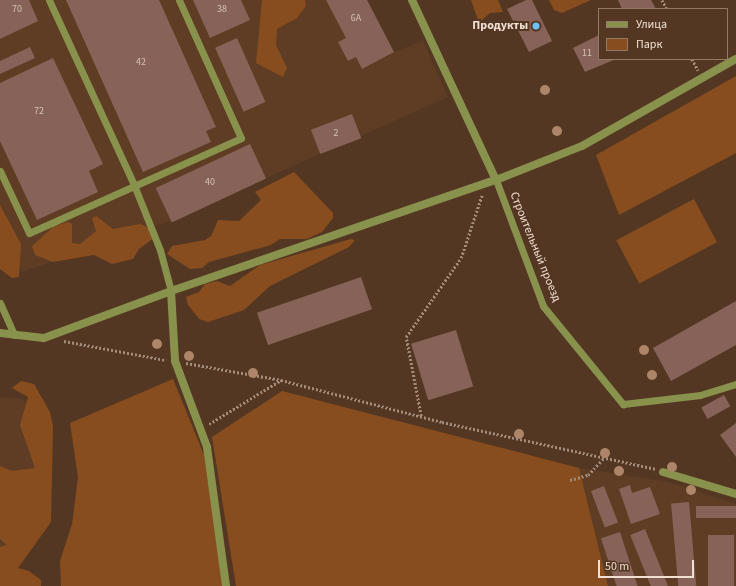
<!DOCTYPE html>
<meta charset="utf-8">
<style>
body{margin:0}
#map{position:relative;width:736px;height:586px;overflow:hidden;background:#533723;font-family:"Source Sans 3",sans-serif}
div>[style]{position:absolute}
[style*='--x']{left:calc(var(--x)*1px);top:calc(var(--y)*1px);width:calc(var(--w)*1px);rotate:calc(var(--a)*1deg)}
.built>*{inset:0;background:#5e3d24}
.green>*{inset:0;background:#874d1e;transform-origin:0 0}
.building>*{inset:0;background:#866258;transform-origin:0 0}
.path>*{height:2.5px;margin-top:-1.25px;transform-origin:0;background:repeating-linear-gradient(90deg,#a38c7c 0 2px,transparent 0 4px)}
.lane>*{height:7px;margin:-3.5px;padding:0 3.5px;transform-origin:3.5px;border-radius:3.5px;background:#88924c}
.street>*{height:8px;margin:-4px;padding:0 4px;transform-origin:4px;border-radius:4px;background:#88924c}
.trees>*{width:10px;height:10px;margin:-5px;border-radius:50%;background:#ad8569}
.dots>*{width:11px;height:11px;translate:-50% -50%;box-sizing:border-box;border:2px solid #533723;border-radius:50%}
span{translate:-50% -50%;white-space:nowrap;text-align:center;line-height:1.15;-webkit-text-stroke:4px #533723;paint-order:stroke}
.number-label{font-size:10px;color:#d6c0b4}
.number-label span{-webkit-text-stroke-width:0}
.poi-label{font-size:12px;color:#f1dfd3;font-weight:700}
.right{translate:-100% -50%;text-align:right}
.street-label{font-size:12px;color:#f1dfd3}
.legend{position:absolute;left:598px;top:8px;width:130px;height:52px;box-sizing:border-box;background:#533723;border:1px solid #927a69;margin:0;padding:5px 7px;list-style:none;font-size:12px;color:#f1dfd3}
.legend li{display:flex;align-items:center;gap:8px;height:20px}
.legend b{width:20px;border:1px solid #927a69}
.scale{position:absolute;left:598px;top:560px;width:96px;height:18px;box-sizing:border-box;border:2px solid #f1dfd3;border-top:0;padding-left:5px;font-size:12px;line-height:14px;white-space:nowrap;color:#f1dfd3;-webkit-text-stroke:3px #533723;paint-order:stroke}
</style>
<div id="map">
<div class="built">
<i style="clip-path:polygon(0 0,367px 0,394px 52px,423px 41px,448px 97px,170px 221px,22px 272px,0 223px)"></i>
<i style="clip-path:polygon(0 397px,22px 399px,53px 426px,51px 522px,6px 586px,0 586px)"></i>
<i style="clip-path:polygon(579px 468px,669px 482px,736px 504px,736px 586px,608px 586px)"></i>
</div>
<div class="green">
<i style="clip-path:polygon(262px 0,305px 0,306px 6px,297px 18px,277px 29px,276px 45px,287px 68px,283px 77px,256px 63px)"></i>
<i style="clip-path:polygon(471px 0,498px 0,503px 12px,490px 13px,479px 23px)"></i>
<i style="clip-path:polygon(549px 0,591px 0,562px 13px,554px 10px)"></i>
<i style="clip-path:polygon(736px 76px,736px 153px,619px 215px,596px 155px)"></i>
<i style="clip-path:polygon(294px 172px,333px 213px,333px 218px,322px 232px,307px 239px,280px 239px,271px 245px,209px 262px,202px 268px,190px 269px,167px 254px,172px 246px,205px 240px,211px 236px,218px 220px,239px 221px,261px 200px,255px 192px)"></i>
<i style="left:694px;top:199px;width:49px;height:88px;rotate:62deg"></i>
<i style="clip-path:polygon(0 205px,21px 244px,19px 277px,12px 278px,0 269px)"></i>
<i style="clip-path:polygon(96px 216px,113px 229px,140px 224px,156px 231px,158px 235px,139px 249px,133px 259px,112px 264px,94px 255px,53px 262px,35px 255px,32px 246px,54px 226px,68px 222px,72px 224px,72px 243px,80px 244px,96px 231px,92px 218px)"></i>
<i style="clip-path:polygon(351px 239px,355px 240px,349px 247px,270px 286px,244px 310px,208px 322px,199px 319px,188px 305px,186px 297px,199px 292px,205px 284px,217px 281px,230px 286px,260px 265px)"></i>
<i style="clip-path:polygon(173px 379px,204px 455px,223px 586px,61px 586px,60px 561px,72px 524px,78px 477px,70px 423px)"></i>
<i style="clip-path:polygon(21px 381px,34px 384px,50px 412px,53px 426px,51px 522px,18px 568px,29px 571px,41px 580px,41px 586px,0 586px,0 547px,7px 545px,0 539px,0 466px,12px 471px,35px 468px,20px 425px,28px 397px,12px 388px)"></i>
<i style="clip-path:polygon(282px 391px,579px 468px,608px 586px,236px 586px,212px 437px)"></i>
</div>
<div class="building">
<i style="clip-path:polygon(0 0,29px 0,38px 21px,0 39px)"></i>
<i style="clip-path:polygon(66px 0,159px 0,216px 127px,206px 131px,211px 142px,143px 172px)"></i>
<i style="clip-path:polygon(193px 0,241px 0,250px 20px,210px 38px)"></i>
<i style="clip-path:polygon(326px 0,367px 0,394px 52px,362px 69px,356px 57px,348px 61px,338px 42px,346px 38px)"></i>
<i style="clip-path:polygon(526px 0,532px 0,552px 41px,529px 52px,507px 9px)"></i>
<i style="clip-path:polygon(618px 0,651px 0,656px 9px,622px 9px)"></i>
<i style="clip-path:polygon(599px 35px,599px 59px,616px 59px,585px 72px,573px 48px)"></i>
<i style="left:237px;top:38px;width:70px;height:24px;rotate:66deg"></i>
<i style="clip-path:polygon(30px 47px,35px 58px,0 74px,0 61px)"></i>
<i style="clip-path:polygon(53px 58px,103px 164px,89px 171px,98px 192px,37px 220px,0 141px,0 83px)"></i>
<i style="left:352px;top:114px;width:26px;height:44px;rotate:69deg"></i>
<i style="left:250px;top:144px;width:38px;height:104px;rotate:65deg"></i>
<i style="left:361px;top:277px;width:34px;height:110px;rotate:71deg"></i>
<i style="clip-path:polygon(736px 301px,736px 345px,671px 381px,653px 348px)"></i>
<i style="left:456px;top:330px;width:59px;height:47px;rotate:73deg"></i>
<i style="left:724px;top:395px;width:13px;height:26px;rotate:61deg"></i>
<i style="clip-path:polygon(736px 423px,736px 457px,720px 435px)"></i>
<i style="clip-path:polygon(630px 485px,632px 493px,650px 487px,660px 514px,631px 524px,619px 489px)"></i>
<i style="left:604px;top:486px;width:39px;height:14px;rotate:69deg"></i>
<i style="left:689px;top:502px;width:84px;height:18px;rotate:85deg"></i>
<i style="left:736px;top:506px;width:12px;height:40px;rotate:90deg"></i>
<i style="left:645px;top:529px;width:61px;height:16px;rotate:68deg"></i>
<i style="left:620px;top:532px;width:57px;height:20px;rotate:72deg"></i>
<i style="left:708px;top:535px;width:26px;height:51px"></i>
</div>
<div class="path">
<i style="--x:662;--y:0;--w:10;--a:61"></i>
<i style="--x:692;--y:59;--w:13;--a:61"></i>
<i style="--x:64;--y:341;--w:104;--a:10.6"></i>
<i style="--x:186;--y:363;--w:97;--a:10.1"></i>
<i style="--x:281;--y:380;--w:166;--a:14.6"></i>
<i style="--x:442;--y:422;--w:218;--a:12.4"></i>
<i style="--x:421;--y:416;--w:80;--a:-100.8"></i>
<i style="--x:406;--y:337;--w:96;--a:-55.2"></i>
<i style="--x:461;--y:258;--w:66;--a:-71.6"></i>
<i style="--x:209;--y:424;--w:84;--a:-31.4"></i>
<i style="--x:570;--y:480;--w:19;--a:-16"></i>
<i style="--x:588;--y:475;--w:23;--a:-47"></i>
</div>
<div class="lane">
<i style="--x:49;--y:0;--w:204;--a:65.3"></i>
<i style="--x:134;--y:185;--w:70;--a:68.2"></i>
<i style="--x:160;--y:250;--w:42;--a:75"></i>
<i style="--x:0;--y:171;--w:68;--a:64.9"></i>
<i style="--x:29;--y:233;--w:232;--a:-24.1"></i>
<i style="--x:241;--y:138;--w:151;--a:-114.2"></i>
<i style="--x:496;--y:180;--w:134;--a:69.5"></i>
<i style="--x:543;--y:306;--w:127;--a:50.8"></i>
<i style="--x:623;--y:404;--w:78;--a:-6.7"></i>
<i style="--x:700;--y:395;--w:38;--a:-17"></i>
<i style="--x:0;--y:303;--w:35;--a:66"></i>
</div>
<div class="street">
<i style="--x:412;--y:0;--w:199;--a:65"></i>
<i style="--x:171;--y:291;--w:70;--a:86.7"></i>
<i style="--x:175;--y:361;--w:92;--a:69.6"></i>
<i style="--x:207;--y:447;--w:140;--a:82.2"></i>
<i style="--x:0;--y:333;--w:44;--a:6.5"></i>
<i style="--x:44;--y:338;--w:135;--a:-20.3"></i>
<i style="--x:171;--y:291;--w:343;--a:-18.9"></i>
<i style="--x:496;--y:180;--w:92;--a:-21.6"></i>
<i style="--x:582;--y:146;--w:177;--a:-29.5"></i>
<i style="--x:663;--y:472;--w:76;--a:16.8"></i>
</div>
<div class="trees">
<i style="left:545px;top:90px"></i>
<i style="left:557px;top:131px"></i>
<i style="left:157px;top:344px"></i>
<i style="left:644px;top:350px"></i>
<i style="left:189px;top:356px"></i>
<i style="left:253px;top:373px"></i>
<i style="left:652px;top:375px"></i>
<i style="left:519px;top:434px"></i>
<i style="left:605px;top:453px"></i>
<i style="left:672px;top:467px"></i>
<i style="left:619px;top:471px"></i>
<i style="left:691px;top:490px"></i>
</div>
<div class="dots">
<i style="left:536px;top:26px;background:#6ec2f3"></i>
</div>
<div class="number-label">
<span style="left:17px;top:10px">70</span>
<span style="left:222px;top:10px">38</span>
<span style="left:356px;top:19px">6А</span>
<span style="left:587px;top:54px">11</span>
<span style="left:141px;top:63px">42</span>
<span style="left:39px;top:112px">72</span>
<span style="left:336px;top:134px">2</span>
<span style="left:210px;top:183px">40</span>
</div>
<div class="poi-label">
<span class="right" style="left:528px;top:26px">Продукты</span>
</div>
<div class="street-label">
<span style="left:535px;top:247px;rotate:68deg">Строительный проезд</span>
</div>
<ul class="legend">
<li><b style="height:5px;background:#88924c"></b>Улица</li>
<li><b style="height:11px;background:#874d1e"></b>Парк</li>
</ul>
<div class="scale">50 m</div>
</div>
